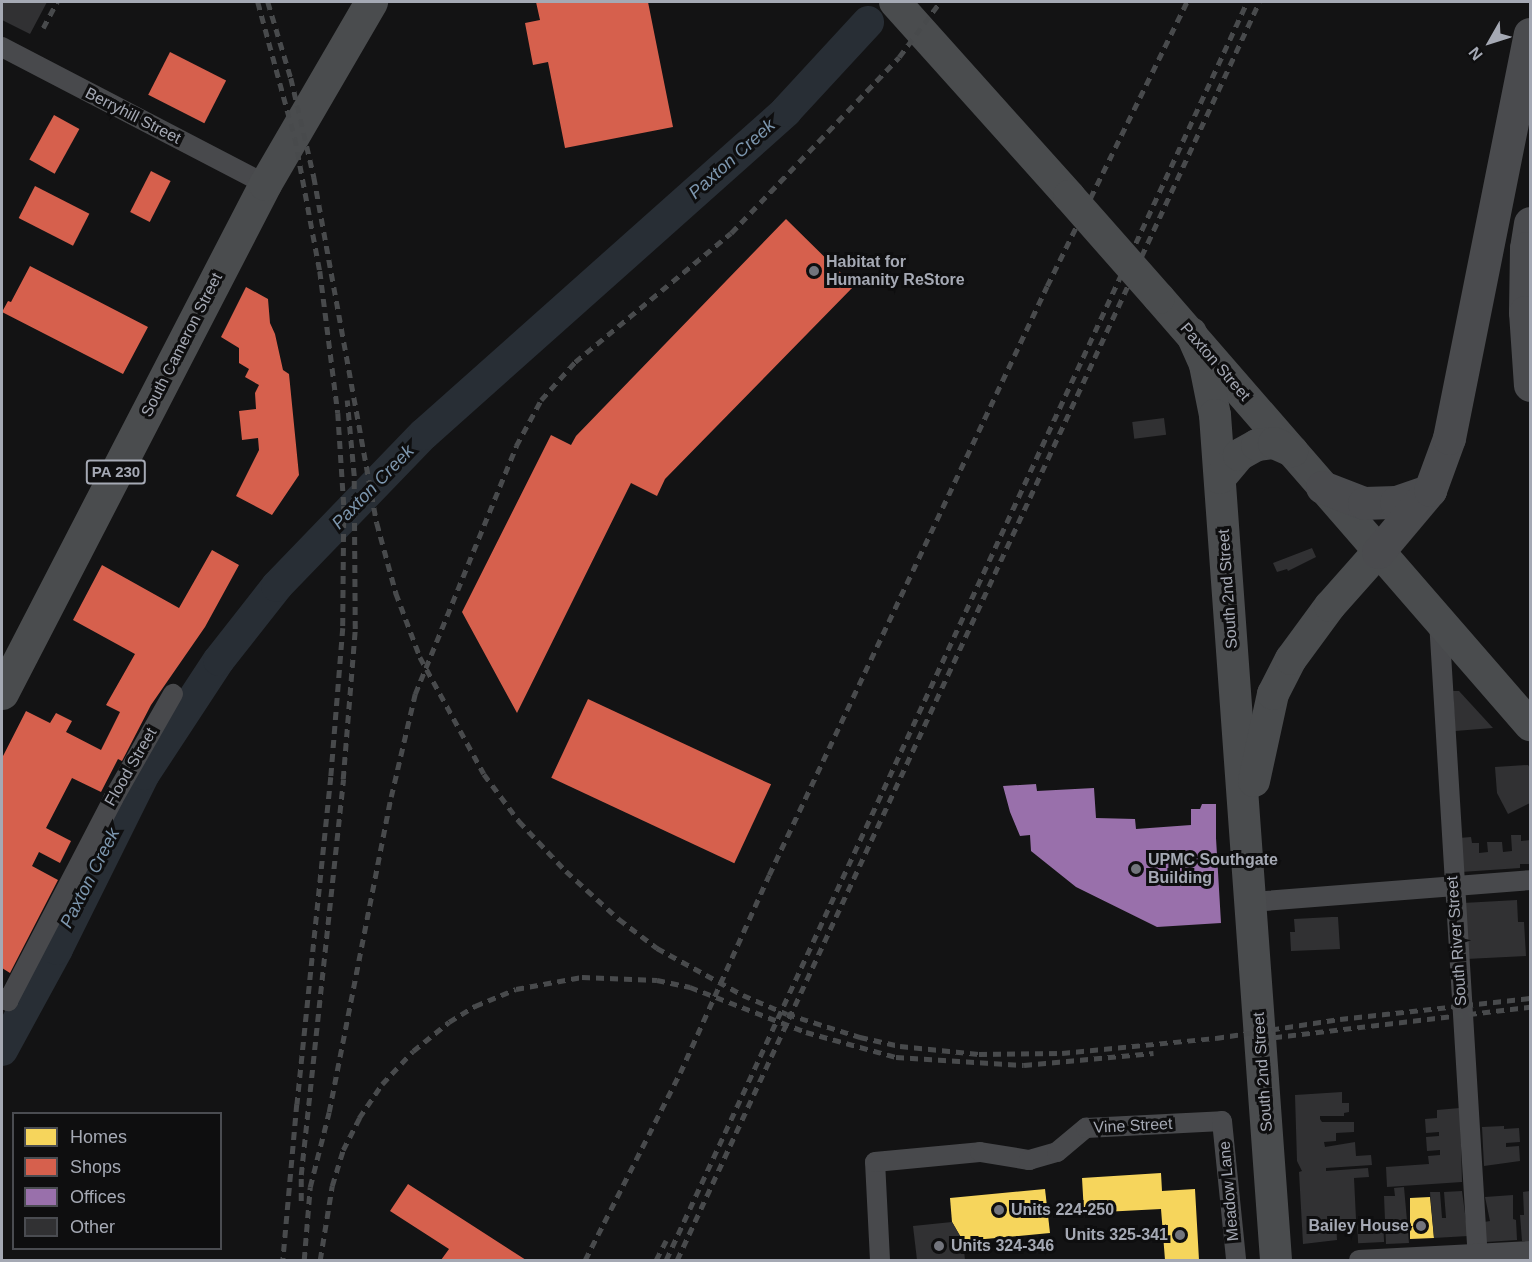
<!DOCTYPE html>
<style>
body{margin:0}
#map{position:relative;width:1532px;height:1262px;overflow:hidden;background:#131314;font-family:Helvetica,sans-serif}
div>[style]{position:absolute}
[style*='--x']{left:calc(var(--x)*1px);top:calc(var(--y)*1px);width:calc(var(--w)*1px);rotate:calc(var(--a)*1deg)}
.homes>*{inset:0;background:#f6d55c}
.shops>*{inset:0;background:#d6604d;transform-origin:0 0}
.offices>*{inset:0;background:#9970ab}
.river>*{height:32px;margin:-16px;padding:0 16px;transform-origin:16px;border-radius:16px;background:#282e35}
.building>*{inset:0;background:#313133;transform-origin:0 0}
.minor>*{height:20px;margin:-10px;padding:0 10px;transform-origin:10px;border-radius:10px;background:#48494c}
.primary>*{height:32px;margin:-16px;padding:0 16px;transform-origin:16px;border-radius:16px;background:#4a4c4e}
.trunk>*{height:33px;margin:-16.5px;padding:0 16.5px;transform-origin:16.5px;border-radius:16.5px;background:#4a4c4e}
.motorway>*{height:33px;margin:-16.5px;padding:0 16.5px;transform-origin:16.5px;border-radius:16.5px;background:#4a4b4e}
.rail>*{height:4.5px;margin-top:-2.25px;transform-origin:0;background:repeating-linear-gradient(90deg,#484a4c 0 8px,transparent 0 14px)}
.primary-bridge>*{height:32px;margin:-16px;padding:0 16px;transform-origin:16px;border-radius:16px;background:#4a4c4e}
.dots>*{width:16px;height:16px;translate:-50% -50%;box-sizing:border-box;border:3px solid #0e0e0f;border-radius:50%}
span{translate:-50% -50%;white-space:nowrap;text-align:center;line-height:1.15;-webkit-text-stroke:6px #0e0e0f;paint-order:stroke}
.shield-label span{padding:2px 4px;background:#0e0e0f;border:2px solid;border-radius:4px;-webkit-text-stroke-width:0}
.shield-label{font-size:15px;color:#a5a9b4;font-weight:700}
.street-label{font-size:16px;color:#a5a9b4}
.poi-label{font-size:16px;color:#a5a9b4;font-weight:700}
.left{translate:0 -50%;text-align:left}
.right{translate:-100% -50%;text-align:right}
.water-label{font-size:18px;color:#7d97af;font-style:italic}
.frame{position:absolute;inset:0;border:3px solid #a5a9b4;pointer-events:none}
.legend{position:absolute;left:12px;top:1112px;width:210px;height:138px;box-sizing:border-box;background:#0e0e0f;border:2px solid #4a4c51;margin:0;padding:8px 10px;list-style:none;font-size:18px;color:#a5a9b4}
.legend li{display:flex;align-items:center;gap:12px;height:30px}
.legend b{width:30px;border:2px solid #4a4c51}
.north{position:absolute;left:1460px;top:12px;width:60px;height:60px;-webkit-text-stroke:4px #0e0e0f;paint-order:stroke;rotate:231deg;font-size:16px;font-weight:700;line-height:24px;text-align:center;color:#a5a9b4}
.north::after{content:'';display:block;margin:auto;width:21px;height:27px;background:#a5a9b4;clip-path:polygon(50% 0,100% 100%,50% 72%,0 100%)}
</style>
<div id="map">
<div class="homes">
<i style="clip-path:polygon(1161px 1173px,1162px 1191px,1195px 1189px,1199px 1260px,1165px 1260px,1161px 1209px,1084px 1213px,1082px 1178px)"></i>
<i style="clip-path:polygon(1045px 1189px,1050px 1233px,963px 1241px,952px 1222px,950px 1198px)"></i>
<i style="clip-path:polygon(1430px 1197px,1434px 1238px,1410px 1239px,1410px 1198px)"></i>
</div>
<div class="shops">
<i style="clip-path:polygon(536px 2px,648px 2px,673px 127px,565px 148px,548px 62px,533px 65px,525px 23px,540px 20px)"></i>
<i style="left:170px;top:52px;width:63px;height:48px;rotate:27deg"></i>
<i style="left:54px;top:115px;width:29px;height:51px;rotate:29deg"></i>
<i style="left:151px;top:171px;width:22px;height:46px;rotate:27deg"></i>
<i style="left:35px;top:186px;width:61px;height:36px;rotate:27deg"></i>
<i style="clip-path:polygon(786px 219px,854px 286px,665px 479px,657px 496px,631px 483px,517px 713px,462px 612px,551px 435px,571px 445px,576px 436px)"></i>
<i style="clip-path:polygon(30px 266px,148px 327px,123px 374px,2px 312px,8px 301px,11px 302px)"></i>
<i style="clip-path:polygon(246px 287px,268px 299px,270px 323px,275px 334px,283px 370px,289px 374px,299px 475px,272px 515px,236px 496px,259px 450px,258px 438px,242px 440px,239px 411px,256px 409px,255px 393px,259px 385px,245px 377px,249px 369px,239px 363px,239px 348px,221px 337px)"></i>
<i style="clip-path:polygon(212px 550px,239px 565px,205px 627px,151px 705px,122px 761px,118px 759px,101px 792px,72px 778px,46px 828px,71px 841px,60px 863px,39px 852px,32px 866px,58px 880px,10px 973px,2px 968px,2px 758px,26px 711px,50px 723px,56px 713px,72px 721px,66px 732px,101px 750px,120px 712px,106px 705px,135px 654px,73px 620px,102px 565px,179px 608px)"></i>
<i style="left:588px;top:699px;width:202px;height:87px;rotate:25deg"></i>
<i style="clip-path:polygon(408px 1184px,526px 1260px,441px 1260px,449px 1249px,390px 1211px)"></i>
</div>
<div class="offices">
<i style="clip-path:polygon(1036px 784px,1037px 791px,1094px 788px,1096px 818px,1135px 819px,1136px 829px,1191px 825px,1191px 809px,1200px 809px,1202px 804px,1216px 804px,1216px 838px,1221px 923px,1157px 927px,1076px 887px,1031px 851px,1030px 835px,1020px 836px,1010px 812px,1003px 786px)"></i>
</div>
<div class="river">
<i style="--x:2;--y:1050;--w:115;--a:-61.4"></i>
<i style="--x:57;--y:949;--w:195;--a:-63.6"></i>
<i style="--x:144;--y:774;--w:136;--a:-56.7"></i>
<i style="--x:219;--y:660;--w:94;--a:-51.9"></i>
<i style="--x:277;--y:586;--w:211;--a:-46"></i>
<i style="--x:424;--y:434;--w:485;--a:-41.7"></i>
<i style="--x:786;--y:111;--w:121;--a:-47.3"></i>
</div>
<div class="building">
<i style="clip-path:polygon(2px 2px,47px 2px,30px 34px,2px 20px)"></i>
<i style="left:1164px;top:418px;width:17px;height:32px;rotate:83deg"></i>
<i style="clip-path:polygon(1312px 548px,1316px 557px,1288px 571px,1287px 569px,1277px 572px,1273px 563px)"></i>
<i style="clip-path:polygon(1453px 691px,1459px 691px,1493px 728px,1455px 731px)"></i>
<i style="clip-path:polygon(1528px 765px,1530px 768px,1530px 803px,1508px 814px,1497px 793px,1495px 767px)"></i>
<i style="clip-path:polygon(1511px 835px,1521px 835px,1521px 841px,1530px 840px,1530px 864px,1520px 864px,1520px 868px,1461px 872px,1459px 838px,1471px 837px,1472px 843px,1479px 843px,1479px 853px,1488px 852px,1487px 842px,1502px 842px,1503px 852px,1512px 851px)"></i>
<i style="clip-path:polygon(1517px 900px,1518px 922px,1524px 922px,1526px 956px,1466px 959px,1463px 903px)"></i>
<i style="clip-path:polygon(1332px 917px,1338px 917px,1340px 949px,1291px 951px,1290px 932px,1295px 932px,1294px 919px)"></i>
<i style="clip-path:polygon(1342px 1092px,1342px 1103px,1349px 1103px,1349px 1112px,1344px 1113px,1344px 1116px,1320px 1116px,1320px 1119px,1322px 1122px,1354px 1122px,1354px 1132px,1336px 1133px,1336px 1141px,1324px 1142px,1325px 1147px,1355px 1142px,1356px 1156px,1371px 1155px,1372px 1165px,1326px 1168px,1326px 1171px,1368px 1168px,1369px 1177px,1354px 1178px,1356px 1219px,1336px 1221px,1337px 1240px,1303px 1244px,1299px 1172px,1302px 1171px,1297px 1161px,1295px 1095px)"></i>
<i style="clip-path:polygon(1460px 1108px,1462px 1182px,1387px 1187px,1386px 1167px,1429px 1164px,1428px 1156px,1440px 1155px,1440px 1150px,1427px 1151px,1426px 1137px,1439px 1136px,1439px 1132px,1426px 1133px,1425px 1119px,1437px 1118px,1437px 1110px)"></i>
<i style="clip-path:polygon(1504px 1126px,1504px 1129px,1519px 1128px,1520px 1142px,1506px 1143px,1506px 1147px,1519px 1146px,1520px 1161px,1484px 1166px,1482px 1127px)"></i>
<i style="clip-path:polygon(1404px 1187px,1409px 1243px,1386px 1244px,1384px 1196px,1395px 1196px,1394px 1188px)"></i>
<i style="clip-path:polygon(1462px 1191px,1468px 1236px,1434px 1238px,1430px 1192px,1440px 1192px,1442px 1218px,1446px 1218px,1444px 1192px)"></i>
<i style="clip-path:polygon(1530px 1191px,1530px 1241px,1522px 1241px,1520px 1215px,1524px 1215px,1523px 1192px)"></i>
<i style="clip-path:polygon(1513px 1195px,1513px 1219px,1516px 1220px,1517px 1240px,1486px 1242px,1484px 1222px,1490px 1221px,1485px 1197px)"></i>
<i style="left:1383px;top:1221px;width:21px;height:26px;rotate:87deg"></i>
<i style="clip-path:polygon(952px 1222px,963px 1241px,965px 1260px,917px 1260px,913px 1226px)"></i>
</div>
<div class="minor">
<i style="--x:2;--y:47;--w:297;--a:27.5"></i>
<i style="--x:1439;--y:621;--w:640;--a:86.51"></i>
<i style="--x:1252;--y:902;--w:279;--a:-4.5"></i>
<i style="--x:2;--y:998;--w:7;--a:27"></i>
<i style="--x:8;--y:1001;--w:228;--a:-62.5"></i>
<i style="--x:113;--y:799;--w:121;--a:-60.3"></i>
<i style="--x:880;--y:1260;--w:98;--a:-92.9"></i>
<i style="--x:875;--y:1162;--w:105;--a:-5.4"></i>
<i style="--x:980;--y:1152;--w:50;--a:9.3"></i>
<i style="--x:1029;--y:1160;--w:29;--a:-16"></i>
<i style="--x:1057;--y:1152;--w:38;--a:-40"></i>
<i style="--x:1086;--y:1128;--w:136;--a:-2.9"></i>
<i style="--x:1222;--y:1121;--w:140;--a:84.2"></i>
<i style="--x:1359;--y:1260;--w:171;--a:-3"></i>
</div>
<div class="primary">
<i style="--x:895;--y:2;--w:261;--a:48.1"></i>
<i style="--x:1159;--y:298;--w:566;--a:49.01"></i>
<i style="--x:1191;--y:333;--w:35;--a:66"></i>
<i style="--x:1205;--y:365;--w:51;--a:78.7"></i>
<i style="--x:1215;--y:415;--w:847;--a:85.87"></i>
<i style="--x:1220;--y:478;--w:30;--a:-50"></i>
<i style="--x:1239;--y:455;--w:21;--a:-29"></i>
<i style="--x:1257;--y:445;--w:17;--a:-7"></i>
<i style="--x:1274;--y:443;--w:20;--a:24"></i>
<i style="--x:1254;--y:781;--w:89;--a:-77.7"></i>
<i style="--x:1273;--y:694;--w:39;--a:-63"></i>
<i style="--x:1291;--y:659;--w:66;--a:-53.7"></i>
<i style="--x:1330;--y:606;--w:72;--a:-48.4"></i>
</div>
<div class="trunk">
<i style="--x:2;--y:693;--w:573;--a:-62.67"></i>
<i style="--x:265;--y:184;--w:211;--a:-59.8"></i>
</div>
<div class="motorway">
<i style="--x:1530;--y:223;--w:25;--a:99"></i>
<i style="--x:1526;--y:248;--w:64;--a:90.9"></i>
<i style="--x:1525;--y:312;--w:73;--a:86.1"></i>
<i style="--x:1322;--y:487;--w:45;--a:20.9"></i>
<i style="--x:1364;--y:503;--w:32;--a:-2"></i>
<i style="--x:1396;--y:502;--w:36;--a:-19"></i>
<i style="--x:1378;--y:552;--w:81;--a:-50"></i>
<i style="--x:1430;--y:490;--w:55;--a:-69.9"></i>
<i style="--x:1449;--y:438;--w:412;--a:-78.7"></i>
</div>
<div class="rail">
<i style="--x:258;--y:2;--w:141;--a:74.8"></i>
<i style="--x:295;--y:138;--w:135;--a:79.4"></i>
<i style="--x:320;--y:271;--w:143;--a:82.8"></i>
<i style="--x:338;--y:413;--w:93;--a:86.3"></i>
<i style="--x:344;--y:506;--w:122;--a:90.5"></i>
<i style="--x:343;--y:628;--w:149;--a:94.6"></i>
<i style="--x:331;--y:777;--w:329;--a:95.9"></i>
<i style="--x:297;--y:1104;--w:157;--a:95.1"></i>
<i style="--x:268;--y:2;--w:79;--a:73.2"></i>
<i style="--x:291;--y:78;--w:102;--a:76.9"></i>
<i style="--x:314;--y:177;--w:352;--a:79.7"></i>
<i style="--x:377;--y:523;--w:73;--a:74.8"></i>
<i style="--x:396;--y:593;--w:68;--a:69.4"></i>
<i style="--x:420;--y:657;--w:133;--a:61.3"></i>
<i style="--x:484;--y:774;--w:59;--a:53.3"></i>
<i style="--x:519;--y:821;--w:69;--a:46.8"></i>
<i style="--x:566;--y:871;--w:72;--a:42.2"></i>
<i style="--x:619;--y:919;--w:48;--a:37.3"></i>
<i style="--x:657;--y:948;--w:98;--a:28.7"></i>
<i style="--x:743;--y:995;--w:48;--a:23.4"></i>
<i style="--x:787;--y:1014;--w:77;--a:17.5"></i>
<i style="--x:860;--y:1037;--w:41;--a:12.7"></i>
<i style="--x:900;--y:1046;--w:79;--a:5.8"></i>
<i style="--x:979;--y:1054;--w:83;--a:-0.7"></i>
<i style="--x:1062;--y:1053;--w:155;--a:-5.6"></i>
<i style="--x:1216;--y:1038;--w:125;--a:-8.7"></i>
<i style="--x:1340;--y:1019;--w:191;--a:-6.3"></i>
<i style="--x:43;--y:28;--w:30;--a:-62"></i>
<i style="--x:1260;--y:1039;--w:272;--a:-6.8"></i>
<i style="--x:301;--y:1201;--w:26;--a:-90"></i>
<i style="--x:301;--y:1175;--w:398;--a:-83.9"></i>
<i style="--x:343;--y:779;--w:150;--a:-85.4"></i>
<i style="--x:355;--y:629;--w:153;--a:-90.4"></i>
<i style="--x:354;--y:476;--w:76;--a:-95.3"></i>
<i style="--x:304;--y:1260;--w:73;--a:-85.3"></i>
<i style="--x:310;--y:1187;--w:77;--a:-75.8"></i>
<i style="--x:329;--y:1112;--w:321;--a:-78.9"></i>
<i style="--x:391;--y:797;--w:106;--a:-76.9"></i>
<i style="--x:415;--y:694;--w:268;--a:-67.8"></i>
<i style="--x:516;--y:446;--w:52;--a:-61.5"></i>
<i style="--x:541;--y:400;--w:51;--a:-48.2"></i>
<i style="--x:575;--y:362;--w:202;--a:-39.6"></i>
<i style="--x:731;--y:233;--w:243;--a:-46.3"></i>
<i style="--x:899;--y:57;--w:69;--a:-53.3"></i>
<i style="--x:320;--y:1260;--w:75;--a:-80.8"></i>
<i style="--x:332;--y:1186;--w:38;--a:-73"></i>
<i style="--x:343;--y:1150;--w:36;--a:-63"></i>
<i style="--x:359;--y:1118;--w:41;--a:-55.9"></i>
<i style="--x:382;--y:1084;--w:45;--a:-46.8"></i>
<i style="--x:413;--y:1051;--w:46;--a:-38.9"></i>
<i style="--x:449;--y:1022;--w:31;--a:-32"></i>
<i style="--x:475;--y:1006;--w:44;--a:-22.5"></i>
<i style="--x:516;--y:989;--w:67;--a:-10.3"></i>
<i style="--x:582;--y:977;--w:75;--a:2.3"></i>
<i style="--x:657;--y:980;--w:34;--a:12"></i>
<i style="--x:690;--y:987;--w:124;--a:21.2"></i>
<i style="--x:806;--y:1032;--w:93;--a:15.5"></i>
<i style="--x:896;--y:1057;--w:128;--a:3.6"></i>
<i style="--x:1024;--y:1065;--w:130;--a:-5.3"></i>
<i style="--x:585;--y:1260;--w:210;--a:-63.1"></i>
<i style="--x:680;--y:1073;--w:217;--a:-65.8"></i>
<i style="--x:769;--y:875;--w:651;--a:-64.73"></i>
<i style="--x:1047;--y:286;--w:317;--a:-63.8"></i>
<i style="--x:656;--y:1260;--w:22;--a:-63"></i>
<i style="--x:666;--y:1260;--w:1386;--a:-65.21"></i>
<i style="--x:677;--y:1260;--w:1386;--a:-65.17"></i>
</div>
<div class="primary-bridge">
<i style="--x:1069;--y:196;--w:136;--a:48.6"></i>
</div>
<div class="dots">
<i style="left:814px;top:271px;background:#72747c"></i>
<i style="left:1136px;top:869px;background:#72747c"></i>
<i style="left:999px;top:1210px;background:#72747c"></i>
<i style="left:1421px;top:1226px;background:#72747c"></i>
<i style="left:1180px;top:1235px;background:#72747c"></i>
<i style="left:939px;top:1246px;background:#72747c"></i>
</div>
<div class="shield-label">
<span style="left:116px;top:472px">PA 230</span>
</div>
<div class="street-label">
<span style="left:133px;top:116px;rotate:27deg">Berryhill Street</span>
<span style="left:182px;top:345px;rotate:-63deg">South Cameron Street</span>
<span style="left:1215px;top:362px;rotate:49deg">Paxton Street</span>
<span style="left:1228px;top:589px;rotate:-94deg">South 2nd Street</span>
<span style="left:131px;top:767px;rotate:-60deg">Flood Street</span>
<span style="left:1457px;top:941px;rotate:-94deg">South River Street</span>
<span style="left:1263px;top:1072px;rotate:-94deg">South 2nd Street</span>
<span style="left:1133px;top:1126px;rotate:-3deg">Vine Street</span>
<span style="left:1229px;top:1191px;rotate:-95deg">Meadow Lane</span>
</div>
<div class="poi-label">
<span class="left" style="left:826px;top:271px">Habitat for<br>Humanity ReStore</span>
<span class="left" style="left:1148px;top:869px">UPMC Southgate<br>Building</span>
<span class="left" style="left:1011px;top:1210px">Units 224-250</span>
<span class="right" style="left:1409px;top:1226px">Bailey House</span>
<span class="right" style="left:1168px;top:1235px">Units 325-341</span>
<span class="left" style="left:951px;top:1246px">Units 324-346</span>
</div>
<div class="water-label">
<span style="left:732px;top:159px;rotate:-42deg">Paxton Creek</span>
<span style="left:373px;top:487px;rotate:-46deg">Paxton Creek</span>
<span style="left:90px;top:878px;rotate:-63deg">Paxton Creek</span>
</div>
<div class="frame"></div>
<ul class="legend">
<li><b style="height:16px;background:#f6d55c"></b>Homes</li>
<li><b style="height:16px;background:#d6604d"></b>Shops</li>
<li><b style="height:16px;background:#9970ab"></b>Offices</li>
<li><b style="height:16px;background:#313133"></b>Other</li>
</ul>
<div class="north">N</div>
</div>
